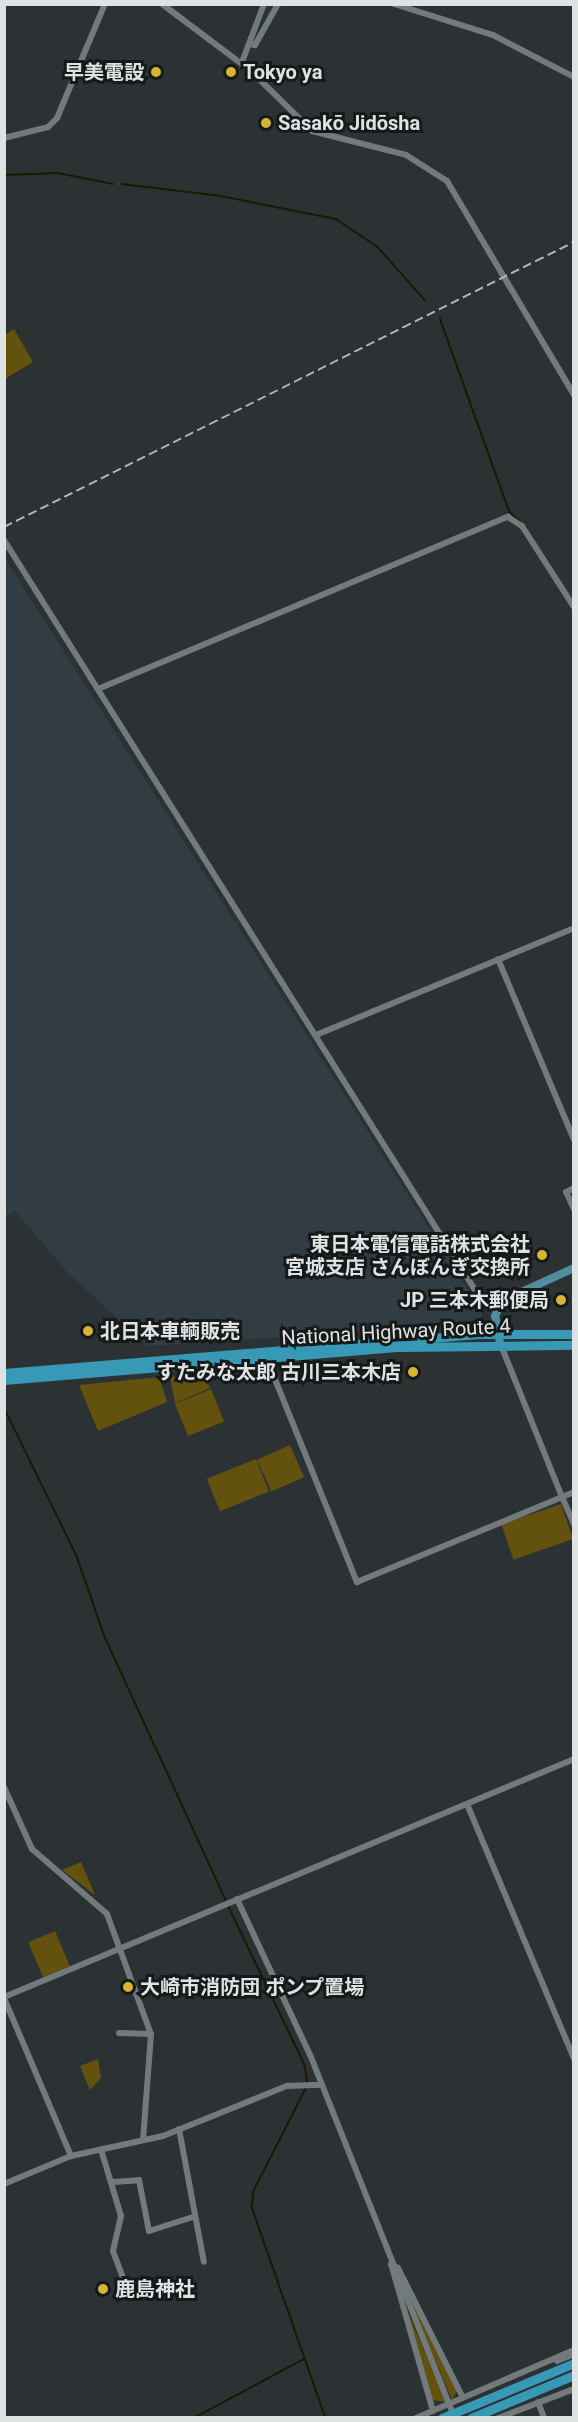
<!DOCTYPE html>
<meta charset="utf-8">
<style>
body{margin:0}
#map{position:relative;width:578px;height:2422px;overflow:hidden;background:#2c3234;font-family:Roboto,"Noto Sans JP",sans-serif}
div>[style]{position:absolute}
[style*='--x']{left:calc(var(--x)*1px);top:calc(var(--y)*1px);width:calc(var(--w)*1px);rotate:calc(var(--a)*1deg)}
.built>*{inset:0;background:#313d42}
.green>*{inset:0;background:#63510e;transform-origin:0 0}
.stream>*{height:1.5px;margin:-0.75px;padding:0 0.75px;transform-origin:0.75px;border-radius:0.75px;background:#1e1701}
.minor>*{height:6px;margin:-3px;padding:0 3px;transform-origin:3px;border-radius:3px;background:#727a7c}
.major>*{height:8px;margin:-4px;padding:0 4px;transform-origin:4px;border-radius:4px;background:#4f8d9f}
.highway>*{height:9px;margin:-4.5px;padding:0 4.5px;transform-origin:4.5px;border-radius:4.5px;background:#3799b6}
.rail>*{height:1.5px;margin-top:-0.75px;transform-origin:0;background:repeating-linear-gradient(90deg,#b2b6b7 0 9px,transparent 0 13.5px)}
.dots>*{width:16px;height:16px;translate:-50% -50%;box-sizing:border-box;border:3px solid #16191a;border-radius:50%}
span{translate:-50% -50%;white-space:nowrap;text-align:center;line-height:1.15;-webkit-text-stroke:6px #16191a;paint-order:stroke}
.poi-label{font-size:20px;color:#dee2e3;font-weight:700}
.right{translate:-100% -50%;text-align:right}
.left{translate:0 -50%;text-align:left}
.street-label{font-size:20px;color:#dee2e3}
.frame{position:absolute;inset:0;border:6px solid #dee2e3;pointer-events:none}
</style>
<div id="map">
<div class="built">
<i style="clip-path:polygon(4px 557px,482px 1312px,481px 1324px,147px 1346px,68px 1273px,15px 1211px,5px 1217px)"></i>
</div>
<div class="green">
<i style="clip-path:polygon(14px 329px,33px 362px,5px 379px,5px 335px)"></i>
<i style="clip-path:polygon(204px 1374px,210px 1388px,175px 1403px,170px 1377px)"></i>
<i style="clip-path:polygon(159px 1377px,167px 1402px,98px 1431px,79px 1385px)"></i>
<i style="left:211px;top:1389px;width:35px;height:39px;rotate:68deg"></i>
<i style="left:290px;top:1445px;width:35px;height:36px;rotate:66deg"></i>
<i style="left:256px;top:1459px;width:35px;height:53px;rotate:68deg"></i>
<i style="left:561px;top:1504px;width:37px;height:63px;rotate:71deg"></i>
<i style="clip-path:polygon(81px 1862px,95px 1895px,62px 1870px)"></i>
<i style="left:55px;top:1931px;width:38px;height:29px;rotate:67deg"></i>
<i style="clip-path:polygon(98px 2059px,101px 2078px,90px 2090px,80px 2066px)"></i>
<i style="clip-path:polygon(398px 2272px,457px 2390px,452px 2400px)"></i>
<i style="clip-path:polygon(392px 2275px,446px 2402px,432px 2400px)"></i>
</div>
<div class="stream">
<i style="--x:4;--y:175;--w:54;--a:-2.1"></i>
<i style="--x:58;--y:173;--w:56;--a:11.3"></i>
<i style="--x:122;--y:184;--w:100;--a:6.9"></i>
<i style="--x:221;--y:196;--w:117;--a:11.3"></i>
<i style="--x:336;--y:219;--w:50;--a:33.7"></i>
<i style="--x:378;--y:247;--w:71;--a:48.4"></i>
<i style="--x:440;--y:318;--w:206;--a:70.2"></i>
<i style="--x:510;--y:512;--w:23;--a:43"></i>
<i style="--x:4;--y:1407;--w:166;--a:63.9"></i>
<i style="--x:77;--y:1556;--w:86;--a:70.9"></i>
<i style="--x:105;--y:1637;--w:289;--a:65.3"></i>
<i style="--x:228;--y:1905;--w:178;--a:64.3"></i>
<i style="--x:305;--y:2065;--w:18;--a:81"></i>
<i style="--x:307;--y:2087;--w:117;--a:117"></i>
<i style="--x:254;--y:2191;--w:16;--a:97"></i>
<i style="--x:252;--y:2207;--w:224;--a:70.7"></i>
<i style="--x:194;--y:2418;--w:125;--a:-28.2"></i>
</div>
<div class="minor">
<i style="--x:162;--y:4;--w:110;--a:36.9"></i>
<i style="--x:250;--y:70;--w:87;--a:44.5"></i>
<i style="--x:312;--y:131;--w:97;--a:14.3"></i>
<i style="--x:406;--y:155;--w:49;--a:32.4"></i>
<i style="--x:447;--y:181;--w:249;--a:59.3"></i>
<i style="--x:394;--y:4;--w:104;--a:17.4"></i>
<i style="--x:493;--y:35;--w:91;--a:27.4"></i>
<i style="--x:250;--y:44;--w:5;--a:11"></i>
<i style="--x:255;--y:45;--w:47;--a:-60.7"></i>
<i style="--x:242;--y:62;--w:62;--a:-69.2"></i>
<i style="--x:4;--y:138;--w:45;--a:-14"></i>
<i style="--x:48;--y:127;--w:13;--a:-45"></i>
<i style="--x:57;--y:118;--w:124;--a:-67.2"></i>
<i style="--x:4;--y:540;--w:895;--a:57.87"></i>
<i style="--x:480;--y:1298;--w:20;--a:37"></i>
<i style="--x:98;--y:689;--w:445;--a:-22.8"></i>
<i style="--x:508;--y:517;--w:17;--a:33"></i>
<i style="--x:522;--y:526;--w:96;--a:57.3"></i>
<i style="--x:498;--y:959;--w:196;--a:67.2"></i>
<i style="--x:316;--y:1035;--w:279;--a:-22.5"></i>
<i style="--x:574;--y:1188;--w:9;--a:153"></i>
<i style="--x:566;--y:1192;--w:19;--a:65"></i>
<i style="--x:266;--y:1357;--w:243;--a:68"></i>
<i style="--x:357;--y:1582;--w:222;--a:-22.5"></i>
<i style="--x:562;--y:1497;--w:166;--a:-111.9"></i>
<i style="--x:574;--y:1492;--w:13;--a:157"></i>
<i style="--x:562;--y:1497;--w:30;--a:66"></i>
<i style="--x:4;--y:1787;--w:68;--a:65.7"></i>
<i style="--x:32;--y:1849;--w:99;--a:40.9"></i>
<i style="--x:107;--y:1914;--w:128;--a:69.9"></i>
<i style="--x:151;--y:2034;--w:106;--a:94.3"></i>
<i style="--x:467;--y:1804;--w:277;--a:67.2"></i>
<i style="--x:237;--y:1899;--w:174;--a:64.9"></i>
<i style="--x:311;--y:2057;--w:389;--a:68.3"></i>
<i style="--x:4;--y:1997;--w:618;--a:-22.66"></i>
<i style="--x:4;--y:1998;--w:172;--a:67"></i>
<i style="--x:119;--y:2033;--w:32;--a:2"></i>
<i style="--x:179;--y:2129;--w:135;--a:79.4"></i>
<i style="--x:102;--y:2153;--w:66;--a:73.2"></i>
<i style="--x:121;--y:2216;--w:36;--a:103"></i>
<i style="--x:113;--y:2251;--w:46;--a:69.6"></i>
<i style="--x:113;--y:2182;--w:26;--a:-4"></i>
<i style="--x:139;--y:2180;--w:52;--a:78.9"></i>
<i style="--x:149;--y:2231;--w:46;--a:-17.7"></i>
<i style="--x:4;--y:2184;--w:73;--a:-22.7"></i>
<i style="--x:71;--y:2156;--w:94;--a:-12.3"></i>
<i style="--x:163;--y:2136;--w:134;--a:-22"></i>
<i style="--x:287;--y:2086;--w:34;--a:-2"></i>
<i style="--x:557;--y:2361;--w:18;--a:-22"></i>
<i style="--x:538;--y:2402;--w:17;--a:69"></i>
<i style="--x:433;--y:2411;--w:153;--a:-105.9"></i>
<i style="--x:391;--y:2264;--w:8;--a:30"></i>
<i style="--x:398;--y:2268;--w:145;--a:63.4"></i>
<i style="--x:416;--y:2418;--w:172;--a:-23.3"></i>
<i style="--x:498;--y:2418;--w:81;--a:-20.9"></i>
</div>
<div class="major">
<i style="--x:500;--y:1343;--w:27;--a:-100"></i>
<i style="--x:495;--y:1316;--w:17;--a:-65"></i>
<i style="--x:502;--y:1301;--w:79;--a:-24.6"></i>
</div>
<div class="highway">
<i style="--x:4;--y:1373;--w:476;--a:-4.7"></i>
<i style="--x:478;--y:1334;--w:96;--a:0"></i>
<i style="--x:4;--y:1380;--w:397;--a:-4.8"></i>
<i style="--x:400;--y:1347;--w:174;--a:-0.7"></i>
<i style="--x:442;--y:2418;--w:143;--a:-22.6"></i>
<i style="--x:471;--y:2418;--w:112;--a:-22.7"></i>
</div>
<div class="rail">
<i style="--x:4;--y:527;--w:637;--a:-26.57"></i>
</div>
<div class="dots">
<i style="left:156px;top:72px;background:#d7b434"></i>
<i style="left:231px;top:72px;background:#d7b434"></i>
<i style="left:266px;top:123px;background:#d7b434"></i>
<i style="left:542px;top:1255px;background:#d7b434"></i>
<i style="left:561px;top:1300px;background:#d7b434"></i>
<i style="left:88px;top:1331px;background:#d7b434"></i>
<i style="left:413px;top:1372px;background:#d7b434"></i>
<i style="left:128px;top:1987px;background:#d7b434"></i>
<i style="left:103px;top:2289px;background:#d7b434"></i>
</div>
<div class="poi-label">
<span class="right" style="left:144px;top:72px">早美電設</span>
<span class="left" style="left:243px;top:72px">Tokyo ya</span>
<span class="left" style="left:278px;top:123px">Sasakō Jidōsha</span>
<span class="right" style="left:530px;top:1256px">東日本電信電話株式会社<br>宮城支店 さんぼんぎ交換所</span>
<span class="right" style="left:549px;top:1300px">JP 三本木郵便局</span>
<span class="left" style="left:100px;top:1331px">北日本車輌販売</span>
<span class="right" style="left:401px;top:1372px">すたみな太郎 古川三本木店</span>
<span class="left" style="left:140px;top:1987px">大崎市消防団 ポンプ置場</span>
<span class="left" style="left:115px;top:2289px">鹿島神社</span>
</div>
<div class="street-label">
<span style="left:396px;top:1332px;rotate:-3deg">National Highway Route 4</span>
</div>
<div class="frame"></div>
</div>
